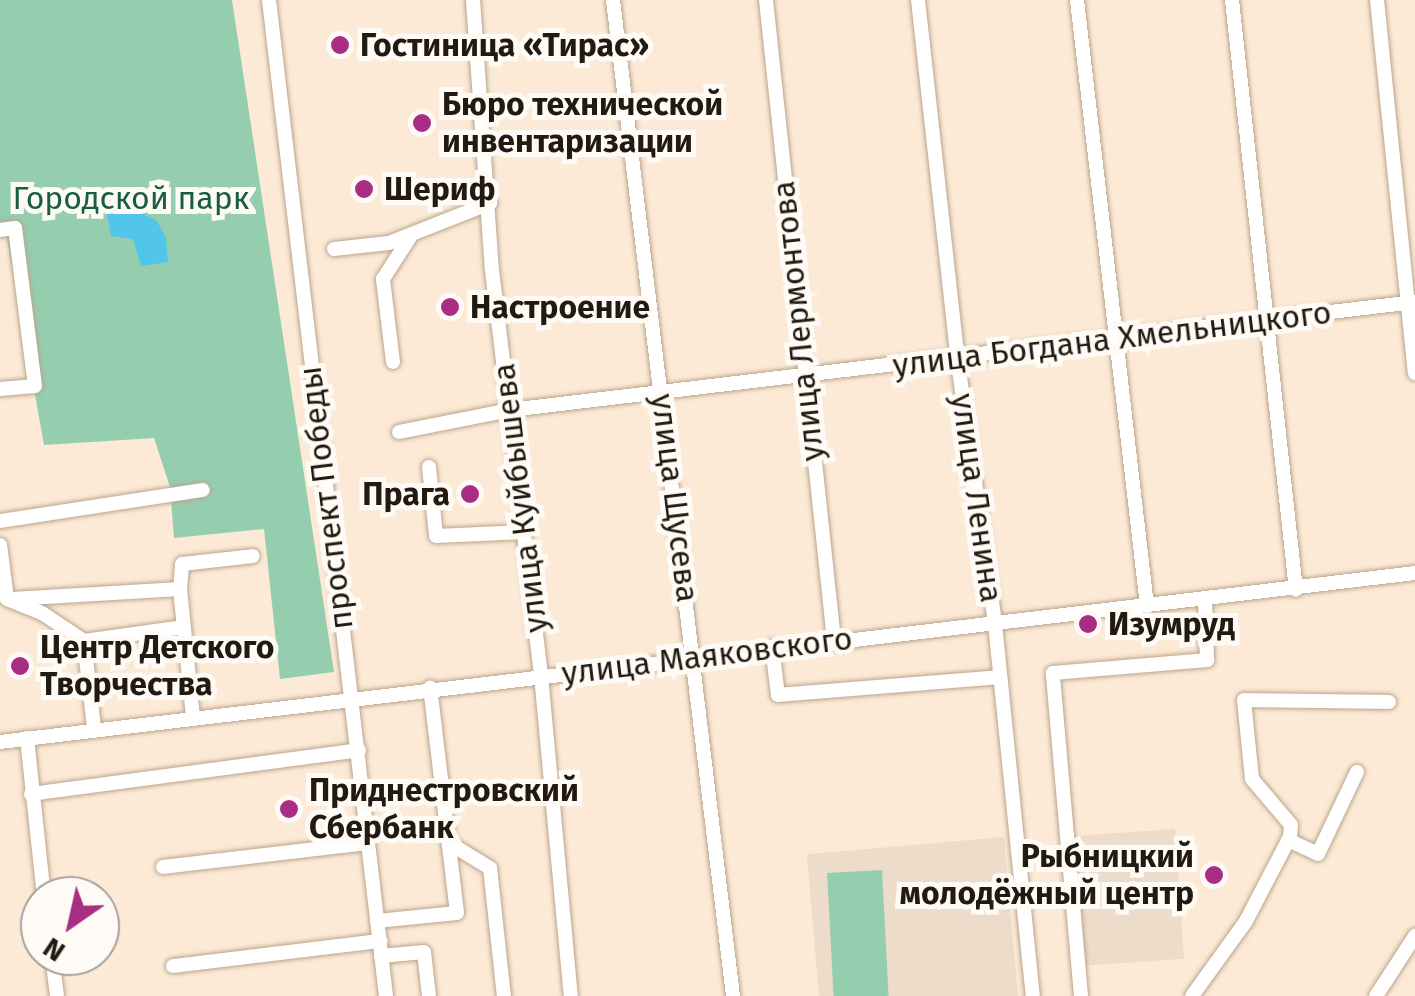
<!DOCTYPE html>
<meta charset="utf-8">
<style>
body{margin:0}
#map{position:relative;width:1415px;height:996px;overflow:hidden;background:#fcead6;font-family:"Fira Sans",sans-serif}
div>[style]{position:absolute}
[style*='--x']{left:calc(var(--x)*1px);top:calc(var(--y)*1px);width:calc(var(--w)*1px);rotate:calc(var(--a)*1deg)}
.education>*{inset:0;background:#eddcca;transform-origin:0 0}
.green>*{inset:0;background:#94ceae;transform-origin:0 0}
.water>*{inset:0;background:#51c6ea}
.roads{filter:drop-shadow(0 0 2px #baa58e) drop-shadow(0 0 2px #baa58e)}
.minor>*{height:14px;margin:-7px;padding:0 7px;transform-origin:7px;border-radius:7px;background:#fff}
.dots>*{width:28px;height:28px;translate:-50% -50%;box-sizing:border-box;border:5px solid #fefaf5;border-radius:50%}
span{translate:-50% -50%;white-space:nowrap;text-align:center;line-height:1.15;-webkit-text-stroke:10px #fefaf5;paint-order:stroke}
.poi-label{font-size:32px;color:#221a11;font-weight:700}
.left{translate:0 -50%;text-align:left}
.right{translate:-100% -50%;text-align:right}
.park-label{font-size:32px;color:#165e3f}
.street-label{font-size:32px;color:#221a11}
.north{position:absolute;left:20px;top:876px;width:100px;height:100px;box-sizing:border-box;background:#fefaf5;border:2px solid #a6a09a;border-radius:50%;rotate:214deg;font-size:28px;font-weight:700;line-height:40px;text-align:center;color:#221a11}
.north::after{content:'';display:block;margin:auto;width:35px;height:45px;background:#a92e83;clip-path:polygon(50% 0,100% 100%,50% 72%,0 100%)}
</style>
<div id="map">
<div class="education">
<i style="left:1175px;top:829px;width:130px;height:105px;rotate:86deg"></i>
<i style="left:1004px;top:837px;width:160px;height:198px;rotate:85deg"></i>
</div>
<div class="green">
<i style="clip-path:polygon(0 0,232px 0,334px 672px,280px 679px,264px 529px,174px 538px,170px 487px,154px 438px,44px 445px,5px 227px,0 226px)"></i>
<i style="left:882px;top:870px;width:126px;height:55px;rotate:87deg"></i>
</div>
<div class="water">
<i style="clip-path:polygon(106px 208px,132px 208px,157px 221px,166px 238px,168px 262px,141px 266px,133px 239px,111px 236px)"></i>
</div>
<div class="roads">
<div class="minor">
<i style="--x:269;--y:0;--w:1003;--a:83.3"></i>
<i style="--x:473;--y:0;--w:271;--a:86"></i>
<i style="--x:492;--y:270;--w:408;--a:83.1"></i>
<i style="--x:541;--y:675;--w:322;--a:84.7"></i>
<i style="--x:613;--y:0;--w:1003;--a:83.13"></i>
<i style="--x:766;--y:0;--w:645;--a:83.94"></i>
<i style="--x:918;--y:0;--w:358;--a:83.7"></i>
<i style="--x:957;--y:356;--w:271;--a:81.9"></i>
<i style="--x:995;--y:624;--w:374;--a:84.2"></i>
<i style="--x:1077;--y:0;--w:610;--a:83.41"></i>
<i style="--x:1232;--y:0;--w:593;--a:83.81"></i>
<i style="--x:1377;--y:0;--w:375;--a:84.2"></i>
<i style="--x:0;--y:230;--w:15;--a:-8"></i>
<i style="--x:15;--y:228;--w:159;--a:82.8"></i>
<i style="--x:35;--y:386;--w:35;--a:175"></i>
<i style="--x:334;--y:249;--w:55;--a:-6.2"></i>
<i style="--x:389;--y:243;--w:109;--a:-21.6"></i>
<i style="--x:393;--y:362;--w:84;--a:-96.9"></i>
<i style="--x:383;--y:279;--w:50;--a:-57.3"></i>
<i style="--x:399;--y:432;--w:113;--a:-11.2"></i>
<i style="--x:510;--y:410;--w:911;--a:-6.81"></i>
<i style="--x:429;--y:467;--w:69;--a:84.2"></i>
<i style="--x:436;--y:536;--w:89;--a:-2.6"></i>
<i style="--x:0;--y:521;--w:205;--a:-8.7"></i>
<i style="--x:0;--y:545;--w:54;--a:82.6"></i>
<i style="--x:7;--y:599;--w:38;--a:22"></i>
<i style="--x:42;--y:613;--w:50;--a:33.7"></i>
<i style="--x:84;--y:641;--w:87;--a:83.4"></i>
<i style="--x:12;--y:599;--w:168;--a:-3.4"></i>
<i style="--x:84;--y:641;--w:101;--a:-8"></i>
<i style="--x:772;--y:647;--w:48;--a:82.9"></i>
<i style="--x:778;--y:695;--w:223;--a:-4.6"></i>
<i style="--x:193;--y:717;--w:129;--a:-95.8"></i>
<i style="--x:180;--y:589;--w:25;--a:-85"></i>
<i style="--x:182;--y:564;--w:71;--a:-6.4"></i>
<i style="--x:27;--y:738;--w:159;--a:83.9"></i>
<i style="--x:0;--y:742;--w:1425;--a:-6.81"></i>
<i style="--x:31;--y:794;--w:331;--a:-7.6"></i>
<i style="--x:1288;--y:840;--w:33;--a:25"></i>
<i style="--x:1318;--y:854;--w:91;--a:-64.6"></i>
<i style="--x:449;--y:843;--w:48;--a:31.4"></i>
<i style="--x:490;--y:868;--w:129;--a:83.8"></i>
<i style="--x:163;--y:867;--w:205;--a:-6.7"></i>
<i style="--x:377;--y:921;--w:80;--a:-5.7"></i>
<i style="--x:457;--y:913;--w:227;--a:-96.8"></i>
<i style="--x:52;--y:956;--w:40;--a:82.9"></i>
<i style="--x:381;--y:956;--w:43;--a:-5.3"></i>
<i style="--x:424;--y:952;--w:44;--a:83.5"></i>
<i style="--x:173;--y:966;--w:209;--a:-6.9"></i>
<i style="--x:1081;--y:996;--w:324;--a:-95"></i>
<i style="--x:1053;--y:673;--w:155;--a:-4.8"></i>
<i style="--x:1207;--y:660;--w:60;--a:-91.9"></i>
<i style="--x:1192;--y:996;--w:92;--a:-54.2"></i>
<i style="--x:1246;--y:921;--w:95;--a:-62.4"></i>
<i style="--x:1290;--y:837;--w:12;--a:-85"></i>
<i style="--x:1291;--y:825;--w:60;--a:-130.3"></i>
<i style="--x:1252;--y:779;--w:79;--a:-95.8"></i>
<i style="--x:1244;--y:700;--w:145;--a:0.8"></i>
<i style="--x:1376;--y:996;--w:72;--a:-57"></i>
</div>
</div>
<div class="dots">
<i style="left:340px;top:45px;background:#a92e83"></i>
<i style="left:422px;top:123px;background:#a92e83"></i>
<i style="left:364px;top:189px;background:#a92e83"></i>
<i style="left:450px;top:307px;background:#a92e83"></i>
<i style="left:470px;top:494px;background:#a92e83"></i>
<i style="left:1088px;top:624px;background:#a92e83"></i>
<i style="left:20px;top:666px;background:#a92e83"></i>
<i style="left:289px;top:809px;background:#a92e83"></i>
<i style="left:1214px;top:875px;background:#a92e83"></i>
</div>
<div class="poi-label">
<span class="left" style="left:360px;top:45px">Гостиница «Тирас»</span>
<span class="left" style="left:442px;top:123px">Бюро технической<br>инвентаризации</span>
<span class="left" style="left:384px;top:189px">Шериф</span>
<span class="left" style="left:470px;top:307px">Настроение</span>
<span class="right" style="left:450px;top:494px">Прага</span>
<span class="left" style="left:1108px;top:624px">Изумруд</span>
<span class="left" style="left:40px;top:666px">Центр Детского<br>Творчества</span>
<span class="left" style="left:309px;top:809px">Приднестровский<br>Сбербанк</span>
<span class="right" style="left:1194px;top:875px">Рыбницкий<br>молодёжный центр</span>
</div>
<div class="park-label">
<span style="left:131px;top:198px">Городской парк</span>
</div>
<div class="street-label">
<span style="left:798px;top:321px;rotate:-96deg">улица Лермонтова</span>
<span style="left:1112px;top:339px;rotate:-7deg">улица Богдана Хмельницкого</span>
<span style="left:326px;top:498px;rotate:-97deg">проспект Победы</span>
<span style="left:520px;top:498px;rotate:-97deg">улица Куйбышева</span>
<span style="left:675px;top:498px;rotate:83deg">улица Щусева</span>
<span style="left:977px;top:498px;rotate:82deg">улица Ленина</span>
<span style="left:707px;top:656px;rotate:-7deg">улица Маяковского</span>
</div>
<div class="north">N</div>
</div>
